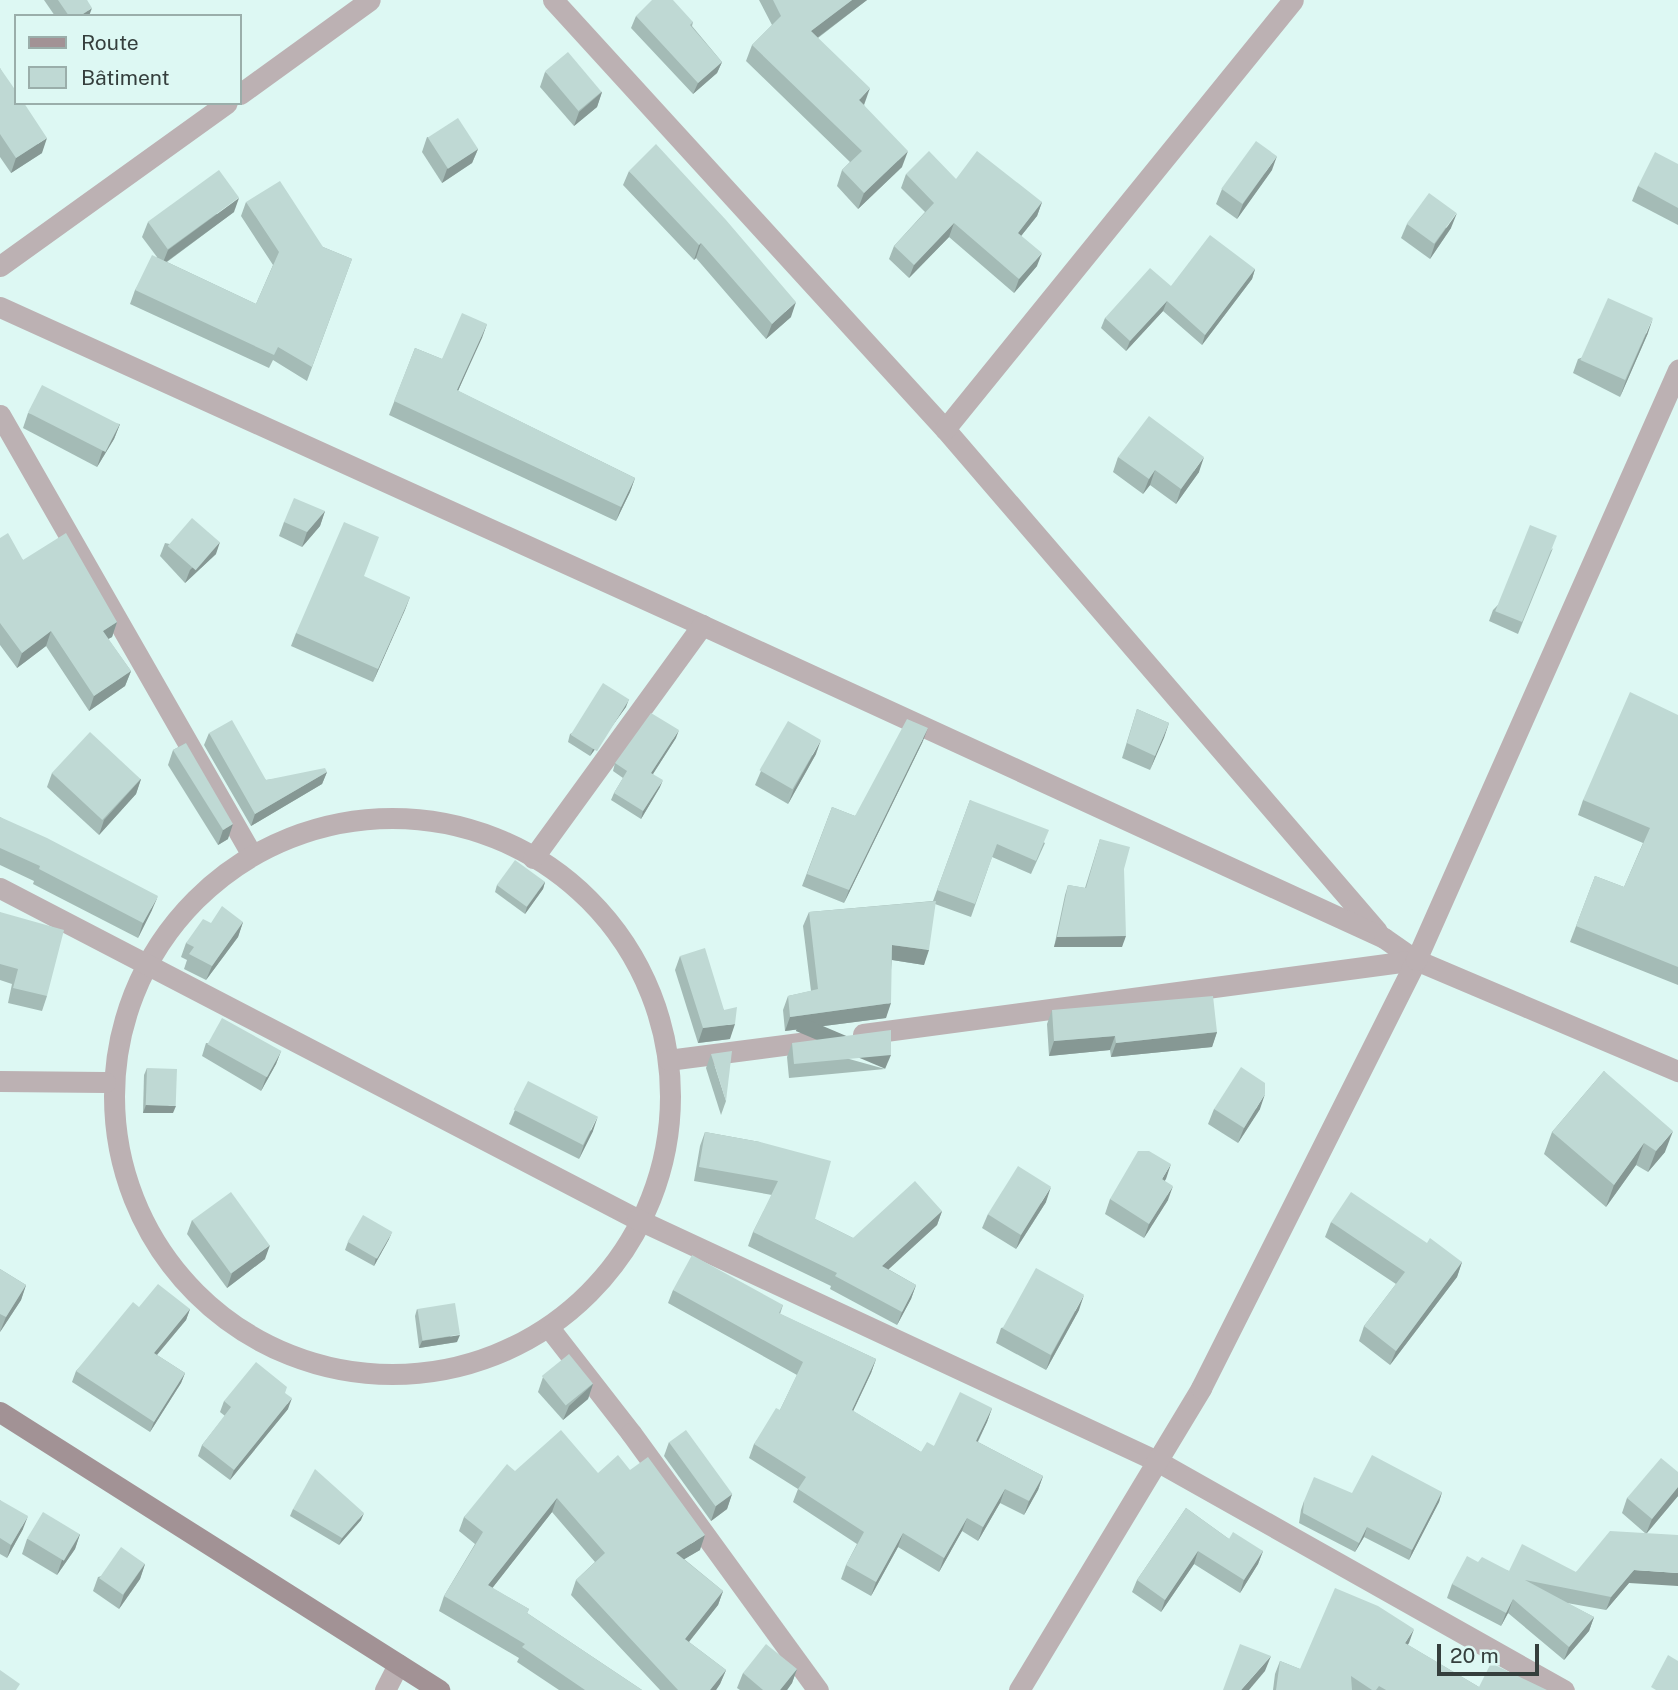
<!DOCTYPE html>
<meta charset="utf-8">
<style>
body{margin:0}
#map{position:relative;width:1678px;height:1690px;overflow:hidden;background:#ddf8f3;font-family:"Public Sans",sans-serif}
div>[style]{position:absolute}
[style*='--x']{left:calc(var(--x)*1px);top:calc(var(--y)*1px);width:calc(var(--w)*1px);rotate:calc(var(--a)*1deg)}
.street>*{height:21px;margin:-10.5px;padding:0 10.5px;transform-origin:10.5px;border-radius:10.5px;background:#bcb1b3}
.street>.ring{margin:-10.5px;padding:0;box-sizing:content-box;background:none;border:21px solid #bcb1b3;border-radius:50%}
.secondary>*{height:21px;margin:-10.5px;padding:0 10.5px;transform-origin:10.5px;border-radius:10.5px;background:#a29295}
.wall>*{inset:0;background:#a4bbb6}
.shaded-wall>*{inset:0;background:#869894;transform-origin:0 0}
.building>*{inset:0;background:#bfd9d4;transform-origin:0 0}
span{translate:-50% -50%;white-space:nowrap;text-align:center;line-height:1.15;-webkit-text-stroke:7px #ddf8f3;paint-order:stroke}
.legend{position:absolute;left:14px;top:14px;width:228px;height:91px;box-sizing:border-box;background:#ddf8f3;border:2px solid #9aaeaa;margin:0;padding:9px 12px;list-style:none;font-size:21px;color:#353f3d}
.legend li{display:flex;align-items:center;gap:14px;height:35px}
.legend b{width:35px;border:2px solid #9aaeaa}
.scale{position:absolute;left:1437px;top:1644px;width:102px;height:32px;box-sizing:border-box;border:4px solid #353f3d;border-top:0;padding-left:9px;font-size:21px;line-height:24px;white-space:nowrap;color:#353f3d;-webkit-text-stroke:5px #ddf8f3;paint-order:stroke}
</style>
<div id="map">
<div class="street">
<i style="--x:553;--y:0;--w:581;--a:47.58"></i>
<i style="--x:945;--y:429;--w:662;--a:49.29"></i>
<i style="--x:240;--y:94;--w:160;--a:-35.9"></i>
<i style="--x:0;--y:266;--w:279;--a:-35.7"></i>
<i style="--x:0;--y:307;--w:771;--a:24.37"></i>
<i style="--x:702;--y:625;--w:750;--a:24.65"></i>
<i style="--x:1384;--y:938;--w:39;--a:35"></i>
<i style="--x:1416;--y:960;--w:285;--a:23"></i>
<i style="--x:0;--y:415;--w:507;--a:60.2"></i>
<i style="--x:945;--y:429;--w:552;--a:-50.95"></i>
<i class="ring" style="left:114px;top:818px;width:535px;height:535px"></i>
<i style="--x:533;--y:858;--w:288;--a:-54"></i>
<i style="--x:0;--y:888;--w:718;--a:27.46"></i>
<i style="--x:637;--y:1219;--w:574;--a:24.96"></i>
<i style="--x:1157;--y:1461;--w:467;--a:29.4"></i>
<i style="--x:863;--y:1034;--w:558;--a:-7.62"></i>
<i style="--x:668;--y:1060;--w:154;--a:-7.4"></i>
<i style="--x:0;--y:1081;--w:105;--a:0.5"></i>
<i style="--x:550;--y:1329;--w:132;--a:52.1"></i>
<i style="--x:631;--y:1433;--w:318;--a:54"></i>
<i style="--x:385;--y:1690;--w:29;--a:-63"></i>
<i style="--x:1019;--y:1690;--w:353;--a:-58.9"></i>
<i style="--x:1201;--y:1388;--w:479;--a:-63.3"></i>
<i style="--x:1416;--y:960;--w:646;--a:-66.06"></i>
</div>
<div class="secondary">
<i style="--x:0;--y:1412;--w:520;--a:32.34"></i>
</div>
<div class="wall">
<i style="clip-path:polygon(44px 0,87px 0,89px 16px,55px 16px)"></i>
<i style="clip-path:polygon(759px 0,867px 0,818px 38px,864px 105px,902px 167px,858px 209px,837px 186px,842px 170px,850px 162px,746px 61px,752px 45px,772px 25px)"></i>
<i style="clip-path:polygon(636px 16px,693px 22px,692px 26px,722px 62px,717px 73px,693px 94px,631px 28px)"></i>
<i style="clip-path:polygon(0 68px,42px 153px,11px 173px,0 157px)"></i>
<i style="clip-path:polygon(545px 72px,602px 92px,597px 107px,574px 126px,540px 87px)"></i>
<i style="clip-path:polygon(427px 137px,478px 149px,472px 163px,442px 183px,422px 152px)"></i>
<i style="clip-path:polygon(1678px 164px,1678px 225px,1632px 201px,1638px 186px)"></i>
<i style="clip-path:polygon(1272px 170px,1237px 219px,1216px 204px,1222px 189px)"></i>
<i style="clip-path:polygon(629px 171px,791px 317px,766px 339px,696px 258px,694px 260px,623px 185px)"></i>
<i style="clip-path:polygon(906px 174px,956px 179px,1042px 202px,1037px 216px,1021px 236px,1037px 266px,1014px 293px,949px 237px,909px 278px,889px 259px,894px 246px,925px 212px,901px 188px)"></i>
<i style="clip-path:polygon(246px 202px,323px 247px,352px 259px,307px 381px,273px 360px,269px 368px,130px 304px,135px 290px,157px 257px,142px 237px,148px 222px,234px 212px,167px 262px,256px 304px,273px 265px,241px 216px)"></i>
<i style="clip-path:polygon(1407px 224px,1451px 228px,1430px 259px,1401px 238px)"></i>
<i style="clip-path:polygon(1255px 269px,1252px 279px,1202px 345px,1163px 311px,1126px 351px,1101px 328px,1105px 318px,1171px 286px)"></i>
<i style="clip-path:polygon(487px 324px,458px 391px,635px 478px,630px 492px,616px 521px,389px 415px,415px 348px,442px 359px)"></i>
<i style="clip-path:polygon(1648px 333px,1620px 397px,1573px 373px,1578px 359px)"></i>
<i style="clip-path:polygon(28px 413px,120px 424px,114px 439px,97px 467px,23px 428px)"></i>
<i style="clip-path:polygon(1118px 457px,1199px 472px,1176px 504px,1150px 485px,1143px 494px,1113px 472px)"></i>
<i style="clip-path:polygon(325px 511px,320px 526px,302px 547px,279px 536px,284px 522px)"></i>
<i style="clip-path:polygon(0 538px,23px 560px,117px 622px,112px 637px,108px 639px,131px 671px,125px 686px,89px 711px,46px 646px,17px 668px,0 645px)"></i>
<i style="clip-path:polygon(165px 543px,216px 554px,185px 583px,160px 556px)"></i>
<i style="clip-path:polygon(1553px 548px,1518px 634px,1489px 621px,1493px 610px)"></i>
<i style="clip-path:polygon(410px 597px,373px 682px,291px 646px,296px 633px)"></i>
<i style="clip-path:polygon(626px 707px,590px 756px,568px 742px,570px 734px)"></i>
<i style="clip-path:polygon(1137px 709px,1169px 723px,1150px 770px,1122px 758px)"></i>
<i style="clip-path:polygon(1678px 715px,1678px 985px,1570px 942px,1595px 876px,1624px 887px,1643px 843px,1578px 815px,1583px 800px)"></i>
<i style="clip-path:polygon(209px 733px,266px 780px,327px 772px,322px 784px,251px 826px,204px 745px)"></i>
<i style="clip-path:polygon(676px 738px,653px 774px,660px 787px,641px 819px,611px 800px,614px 793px,623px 778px,613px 771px,615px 763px)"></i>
<i style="clip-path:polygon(923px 741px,844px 903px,802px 886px,832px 807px,855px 816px)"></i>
<i style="clip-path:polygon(186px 743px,228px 839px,218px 845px,168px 765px,173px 750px)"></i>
<i style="clip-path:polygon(816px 754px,788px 804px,755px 785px,761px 771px)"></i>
<i style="clip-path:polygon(52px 773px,141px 779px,136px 794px,99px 835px,47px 787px)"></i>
<i style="clip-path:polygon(970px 800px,1045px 843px,1031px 874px,992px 857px,971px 917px,935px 904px,924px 965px,892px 960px,886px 1018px,785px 1031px,783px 1010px,788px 996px,811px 991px,803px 926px,809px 912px,933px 901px)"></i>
<i style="clip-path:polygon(0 817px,152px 910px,138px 938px,33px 884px,34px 881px,0 865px)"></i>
<i style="clip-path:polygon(1100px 839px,1124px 869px,1122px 947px,1054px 947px,1065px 895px,1068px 885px,1085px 888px)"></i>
<i style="clip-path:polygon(545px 882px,543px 889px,525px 914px,495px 892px,497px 885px)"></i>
<i style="clip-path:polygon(0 912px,47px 996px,42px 1011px,8px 1003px,12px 984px,0 980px)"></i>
<i style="clip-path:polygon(243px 922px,238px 937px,206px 980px,184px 969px,187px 960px,181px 957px,186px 943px,211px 923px)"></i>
<i style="clip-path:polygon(680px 956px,724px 1010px,730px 1039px,698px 1043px,675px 970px)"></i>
<i style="clip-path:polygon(1052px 1010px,1217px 1032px,1212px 1047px,1111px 1057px,1110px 1050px,1049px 1056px,1047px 1024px)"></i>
<i style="clip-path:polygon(206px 1043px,281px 1051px,276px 1064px,261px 1091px,202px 1056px)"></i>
<i style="clip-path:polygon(792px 1043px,885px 1069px,789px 1078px,787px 1057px)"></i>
<i style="clip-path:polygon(711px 1054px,726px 1101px,721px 1115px,706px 1068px)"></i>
<i style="clip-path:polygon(147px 1068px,173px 1113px,143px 1113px,144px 1075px)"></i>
<i style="clip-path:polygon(1604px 1071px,1665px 1152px,1648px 1172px,1636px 1165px,1606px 1207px,1544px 1154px,1552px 1132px)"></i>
<i style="clip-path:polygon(1214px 1109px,1260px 1109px,1238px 1143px,1208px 1124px)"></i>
<i style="clip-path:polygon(515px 1110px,593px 1131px,579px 1159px,509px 1124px)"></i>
<i style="clip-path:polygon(705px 1132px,760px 1142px,815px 1219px,853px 1238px,942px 1211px,937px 1225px,888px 1269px,916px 1285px,911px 1299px,897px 1325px,830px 1289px,831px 1286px,748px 1246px,753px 1232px,772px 1195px,694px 1181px,700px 1146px)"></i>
<i style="clip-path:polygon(1165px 1181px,1168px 1200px,1144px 1238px,1105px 1214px,1110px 1199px)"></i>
<i style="clip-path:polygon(1046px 1202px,1016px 1249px,982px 1228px,988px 1214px)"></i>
<i style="clip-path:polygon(192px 1220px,265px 1259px,227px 1288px,187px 1234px)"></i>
<i style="clip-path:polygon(1331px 1222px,1462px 1262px,1457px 1277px,1390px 1365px,1359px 1341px,1364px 1326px,1396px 1284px,1325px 1237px)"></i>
<i style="clip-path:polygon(389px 1239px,374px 1266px,345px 1250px,348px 1242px)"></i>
<i style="clip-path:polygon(0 1269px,26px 1285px,21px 1300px,0 1332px)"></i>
<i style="clip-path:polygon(673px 1290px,783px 1305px,780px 1314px,876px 1359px,871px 1373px,853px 1411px,921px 1452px,934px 1446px,992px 1408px,987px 1422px,978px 1442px,1043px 1476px,1038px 1490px,1024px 1515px,1000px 1503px,978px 1541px,962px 1531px,939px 1572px,898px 1547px,871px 1596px,841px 1579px,846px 1565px,857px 1544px,793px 1502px,798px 1489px,749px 1458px,754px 1444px,780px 1410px,797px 1375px,668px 1303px)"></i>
<i style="clip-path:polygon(139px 1307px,190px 1309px,186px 1320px,157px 1355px,185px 1373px,181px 1383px,150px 1432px,72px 1382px,76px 1371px)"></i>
<i style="clip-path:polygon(417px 1309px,457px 1342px,419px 1348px,415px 1316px)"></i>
<i style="clip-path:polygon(1079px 1310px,1046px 1370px,996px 1343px,1001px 1328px)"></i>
<i style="clip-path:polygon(543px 1377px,593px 1384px,588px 1399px,563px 1420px,538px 1392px)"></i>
<i style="clip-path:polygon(285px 1393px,288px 1409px,230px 1480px,198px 1456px,202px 1445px,225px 1416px,220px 1412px,224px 1401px)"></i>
<i style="clip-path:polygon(669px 1442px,732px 1494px,727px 1509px,711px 1521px,664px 1456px)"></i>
<i style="clip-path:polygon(515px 1471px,598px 1473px,700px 1550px,684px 1559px,723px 1591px,718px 1605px,689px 1642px,726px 1670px,720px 1684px,716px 1690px,660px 1690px,571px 1595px,576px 1580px,595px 1562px,552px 1512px,492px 1588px,529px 1609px,527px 1613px,642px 1690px,559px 1690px,517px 1662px,519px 1658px,439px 1611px,444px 1596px,475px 1544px,459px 1531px,464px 1517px)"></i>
<i style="clip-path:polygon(1678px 1472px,1678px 1496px,1647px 1533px,1629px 1583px,1606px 1610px,1567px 1603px,1594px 1617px,1589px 1631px,1564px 1660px,1508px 1613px,1501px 1626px,1447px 1598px,1452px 1584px,1478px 1562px,1509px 1571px,1576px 1572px,1645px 1533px,1622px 1513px,1627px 1498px)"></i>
<i style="clip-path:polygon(1442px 1492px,1439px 1502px,1409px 1560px,1364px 1537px,1355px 1552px,1299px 1523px,1301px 1510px,1304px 1501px,1352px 1493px)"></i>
<i style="clip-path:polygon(0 1500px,23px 1529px,7px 1558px,0 1554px)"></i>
<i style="clip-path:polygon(1186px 1508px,1229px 1539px,1263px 1551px,1258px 1564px,1240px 1593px,1194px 1564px,1161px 1612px,1132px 1592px,1137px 1580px)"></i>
<i style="clip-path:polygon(293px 1509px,361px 1520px,339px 1545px,290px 1516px)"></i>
<i style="clip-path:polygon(80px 1534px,75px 1549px,57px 1575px,22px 1554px,27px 1539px)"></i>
<i style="clip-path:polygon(145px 1564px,140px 1579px,119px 1609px,93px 1591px,98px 1577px)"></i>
<i style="clip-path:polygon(1408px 1645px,1479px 1687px,1547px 1690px,1273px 1690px,1275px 1674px,1280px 1661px,1300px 1669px)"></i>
<i style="clip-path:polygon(797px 1669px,792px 1683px,787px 1690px,740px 1690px,737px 1688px,743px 1673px)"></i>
</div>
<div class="shaded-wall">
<i style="clip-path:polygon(852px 0,867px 0,805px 47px,811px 31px)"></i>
<i style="clip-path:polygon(92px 8px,89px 16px,80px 16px)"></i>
<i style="clip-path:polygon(722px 62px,717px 73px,693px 94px,698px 83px)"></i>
<i style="clip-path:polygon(870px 88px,864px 105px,859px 100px)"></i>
<i style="clip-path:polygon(602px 92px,597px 107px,574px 126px,579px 112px)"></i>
<i style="clip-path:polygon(47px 138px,42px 153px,11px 173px,16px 158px)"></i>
<i style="clip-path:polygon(478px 149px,472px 163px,442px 183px,447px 169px)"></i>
<i style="clip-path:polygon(908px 151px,902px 167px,858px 209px,864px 193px)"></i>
<i style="clip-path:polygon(1277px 156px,1272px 170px,1237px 219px,1243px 204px)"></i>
<i style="clip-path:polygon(239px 198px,234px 212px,162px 265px,168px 250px)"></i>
<i style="clip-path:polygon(1042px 202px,1037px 216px,1013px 246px,1018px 233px)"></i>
<i style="clip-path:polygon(1457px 213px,1451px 228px,1430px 259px,1435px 244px)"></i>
<i style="clip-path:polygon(954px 223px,949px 237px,909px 278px,914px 265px)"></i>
<i style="clip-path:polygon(701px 243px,696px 258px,694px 260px,699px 245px)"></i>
<i style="clip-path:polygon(1042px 253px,1037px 266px,1014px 293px,1019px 279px)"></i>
<i style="clip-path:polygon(1255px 269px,1252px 279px,1202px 345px,1205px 335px)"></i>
<i style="clip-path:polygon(1167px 301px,1163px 311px,1126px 351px,1130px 341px)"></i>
<i style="clip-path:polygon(796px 302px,791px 317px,766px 339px,772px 324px)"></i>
<i style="clip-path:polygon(1653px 318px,1648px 333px,1620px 397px,1625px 383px)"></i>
<i style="clip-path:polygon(487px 324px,482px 338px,452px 404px,457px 390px)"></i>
<i style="clip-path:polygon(120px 424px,114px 439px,97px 467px,102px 452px)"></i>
<i style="clip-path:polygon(1204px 457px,1199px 472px,1176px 504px,1181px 489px)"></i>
<i style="clip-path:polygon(1155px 470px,1150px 485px,1143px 494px,1149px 479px)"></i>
<i style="clip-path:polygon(635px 478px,630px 492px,616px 521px,621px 507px)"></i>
<i style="clip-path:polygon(325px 511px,320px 526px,302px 547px,307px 532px)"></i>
<i style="clip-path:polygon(220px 542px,216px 554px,185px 583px,190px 570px)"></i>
<i style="clip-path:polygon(410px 597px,405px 610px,373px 682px,378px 669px)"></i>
<i style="clip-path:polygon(117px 622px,112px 637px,97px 645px,103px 631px)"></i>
<i style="clip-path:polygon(51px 631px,46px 646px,17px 668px,22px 653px)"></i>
<i style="clip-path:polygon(131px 671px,125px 686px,89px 711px,94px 696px)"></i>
<i style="clip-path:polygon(629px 699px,626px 707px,590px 756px,593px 749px)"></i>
<i style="clip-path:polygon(1169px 723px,1164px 738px,1150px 770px,1155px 756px)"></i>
<i style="clip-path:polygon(928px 728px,923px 741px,844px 903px,849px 890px)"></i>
<i style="clip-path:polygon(679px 730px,676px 738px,649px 780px,651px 773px)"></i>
<i style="clip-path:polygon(821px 740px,816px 754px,788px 804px,794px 789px)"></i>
<i style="clip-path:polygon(327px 772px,322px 784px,251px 826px,255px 814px)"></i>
<i style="clip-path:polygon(141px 779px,136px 794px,99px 835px,104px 820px)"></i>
<i style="clip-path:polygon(663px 780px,660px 787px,641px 819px,643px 811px)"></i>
<i style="clip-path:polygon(233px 824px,228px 839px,218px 845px,223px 830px)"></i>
<i style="clip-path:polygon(545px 882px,543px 889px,525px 914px,527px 907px)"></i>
<i style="clip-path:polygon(158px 896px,152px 910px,138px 938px,143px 923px)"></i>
<i style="clip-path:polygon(243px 922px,238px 937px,206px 980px,212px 966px)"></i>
<i style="clip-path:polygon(1126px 936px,1122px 947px,1054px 947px,1057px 937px)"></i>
<i style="clip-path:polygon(892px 945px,929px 950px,924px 965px,886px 959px)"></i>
<i style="clip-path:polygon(891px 1003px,886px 1018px,785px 1031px,790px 1017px)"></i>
<i style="clip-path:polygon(735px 1024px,730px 1039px,698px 1043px,703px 1028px)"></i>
<i style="clip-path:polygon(1217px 1032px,1212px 1047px,1111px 1057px,1116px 1043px)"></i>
<i style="clip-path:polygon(1115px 1036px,1110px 1050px,1049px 1056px,1054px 1041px)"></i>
<i style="clip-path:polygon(281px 1051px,276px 1064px,261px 1091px,266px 1078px)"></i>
<i style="left:891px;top:1055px;width:15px;height:97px;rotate:113deg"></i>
<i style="clip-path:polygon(1265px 1094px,1260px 1109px,1238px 1143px,1244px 1128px)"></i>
<i style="clip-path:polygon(146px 1105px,176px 1106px,173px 1113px,143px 1113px)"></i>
<i style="clip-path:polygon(598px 1116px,593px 1131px,579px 1159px,584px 1145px)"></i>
<i style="clip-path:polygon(1673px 1131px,1665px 1152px,1648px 1172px,1656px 1151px)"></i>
<i style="clip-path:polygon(1644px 1143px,1636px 1165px,1606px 1207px,1614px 1185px)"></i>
<i style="clip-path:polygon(1171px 1164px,1166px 1179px,1157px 1194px,1162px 1179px)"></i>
<i style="clip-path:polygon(1173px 1186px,1168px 1200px,1144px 1238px,1149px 1224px)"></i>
<i style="clip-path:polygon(1051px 1187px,1046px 1202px,1016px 1249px,1021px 1235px)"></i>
<i style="clip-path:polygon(942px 1211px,937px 1225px,877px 1280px,882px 1266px)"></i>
<i style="clip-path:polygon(392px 1232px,389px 1239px,374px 1266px,376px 1258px)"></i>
<i style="clip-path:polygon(270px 1245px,265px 1259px,227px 1288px,232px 1273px)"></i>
<i style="clip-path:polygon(1462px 1262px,1457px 1277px,1390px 1365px,1396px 1351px)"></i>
<i style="clip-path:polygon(26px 1285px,21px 1300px,0 1332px,6px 1317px)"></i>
<i style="clip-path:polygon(916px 1285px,911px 1299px,897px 1325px,902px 1312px)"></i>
<i style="clip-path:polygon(1084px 1295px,1079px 1310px,1046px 1370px,1051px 1356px)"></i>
<i style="clip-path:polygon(190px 1309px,186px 1320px,150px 1363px,154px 1353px)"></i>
<i style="clip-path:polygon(460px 1335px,457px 1342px,419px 1348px,422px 1341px)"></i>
<i style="clip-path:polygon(876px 1359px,871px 1373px,847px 1424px,852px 1410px)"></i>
<i style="clip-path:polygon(185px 1373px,181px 1383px,150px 1432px,154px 1422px)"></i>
<i style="clip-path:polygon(593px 1384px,588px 1399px,563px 1420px,569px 1406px)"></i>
<i style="clip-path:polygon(292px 1398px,288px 1409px,230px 1480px,234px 1470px)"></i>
<i style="clip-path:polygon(992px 1408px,987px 1422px,971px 1455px,976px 1441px)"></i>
<i style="clip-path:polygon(1043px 1476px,1038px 1490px,1024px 1515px,1029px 1501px)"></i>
<i style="clip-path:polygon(1678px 1487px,1678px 1496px,1646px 1534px,1652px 1519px)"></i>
<i style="clip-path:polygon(1005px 1489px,1000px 1503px,978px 1541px,983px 1527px)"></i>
<i style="clip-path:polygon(1442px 1492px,1439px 1502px,1409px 1560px,1412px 1550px)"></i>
<i style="clip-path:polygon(732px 1494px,727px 1509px,711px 1521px,716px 1506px)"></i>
<i style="clip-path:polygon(557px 1498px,552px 1512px,483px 1600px,488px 1585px)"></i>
<i style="clip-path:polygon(364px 1513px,361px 1520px,339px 1545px,342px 1538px)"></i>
<i style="clip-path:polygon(28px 1516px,23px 1529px,7px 1558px,11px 1545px)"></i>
<i style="clip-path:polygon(967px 1518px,962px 1531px,939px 1572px,944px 1558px)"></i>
<i style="clip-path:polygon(1367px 1527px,1364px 1537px,1355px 1552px,1359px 1543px)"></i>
<i style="clip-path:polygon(903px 1533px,898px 1547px,871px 1596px,876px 1582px)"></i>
<i style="clip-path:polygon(80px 1534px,75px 1549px,57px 1575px,62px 1560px)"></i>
<i style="clip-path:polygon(705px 1535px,700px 1550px,671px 1567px,676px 1553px)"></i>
<i style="clip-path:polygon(1198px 1551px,1194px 1564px,1161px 1612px,1165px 1600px)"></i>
<i style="clip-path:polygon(1263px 1551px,1258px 1564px,1240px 1593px,1244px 1580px)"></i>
<i style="clip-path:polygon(145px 1564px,140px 1579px,119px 1609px,124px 1594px)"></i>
<i style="clip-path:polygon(1634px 1570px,1678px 1573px,1678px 1586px,1629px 1583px,1606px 1610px,1611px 1597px)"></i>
<i style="clip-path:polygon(723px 1591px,718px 1605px,680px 1653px,685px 1639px)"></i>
<i style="clip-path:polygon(1513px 1599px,1508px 1613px,1501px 1626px,1506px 1613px)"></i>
<i style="clip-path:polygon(1594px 1617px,1589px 1631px,1564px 1660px,1569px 1647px)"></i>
<i style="clip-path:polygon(1414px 1629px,1409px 1643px,1400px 1657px,1405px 1643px)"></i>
<i style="clip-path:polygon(1271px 1656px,1265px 1671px,1249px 1690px,1241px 1690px)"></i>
<i style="clip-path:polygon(797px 1669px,792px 1683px,787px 1690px,780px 1690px)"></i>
<i style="clip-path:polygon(726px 1670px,720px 1684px,716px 1690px,710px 1690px)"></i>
</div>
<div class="building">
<i style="clip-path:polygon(58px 0,87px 0,92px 8px,80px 16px,69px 16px)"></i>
<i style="clip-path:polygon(652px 0,673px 0,693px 22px,690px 25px,722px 62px,698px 83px,636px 16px)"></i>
<i style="clip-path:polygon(773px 0,852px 0,811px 31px,870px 88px,859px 100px,908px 151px,864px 193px,842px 170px,862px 151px,752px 45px,781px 16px)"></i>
<i style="left:568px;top:52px;width:52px;height:30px;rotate:50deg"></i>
<i style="clip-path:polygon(0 68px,16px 91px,16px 103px,24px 103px,47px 138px,16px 158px,0 134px)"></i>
<i style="left:458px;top:118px;width:37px;height:36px;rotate:57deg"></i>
<i style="left:1256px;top:141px;width:26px;height:59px;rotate:36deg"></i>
<i style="clip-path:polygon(656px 144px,726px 220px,796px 302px,772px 324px,701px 243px,699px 245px,629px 171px)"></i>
<i style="clip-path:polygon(929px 151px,956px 179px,977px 151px,1042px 202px,1018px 233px,1042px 253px,1019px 279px,954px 223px,914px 265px,894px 246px,934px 203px,906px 174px)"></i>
<i style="clip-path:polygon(1655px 152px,1678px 164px,1678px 208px,1638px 186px)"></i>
<i style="left:219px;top:170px;width:34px;height:88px;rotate:54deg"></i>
<i style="clip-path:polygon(280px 181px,323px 247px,352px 259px,312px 367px,278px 347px,274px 355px,135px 290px,152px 255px,256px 304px,279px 252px,246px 202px)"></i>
<i style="left:1429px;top:193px;width:34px;height:38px;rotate:36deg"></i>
<i style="clip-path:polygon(1210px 235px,1255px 269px,1205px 335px,1167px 301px,1130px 341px,1105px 318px,1150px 268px,1171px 286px)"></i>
<i style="left:1608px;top:298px;width:49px;height:68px;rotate:24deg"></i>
<i style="clip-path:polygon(462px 313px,487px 324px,457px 390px,635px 478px,621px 507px,394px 401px,415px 348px,442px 359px)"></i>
<i style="left:42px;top:385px;width:87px;height:31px;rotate:27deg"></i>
<i style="clip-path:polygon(1149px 416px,1204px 457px,1181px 489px,1155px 470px,1149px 479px,1118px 457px)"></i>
<i style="clip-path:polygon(294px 498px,325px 511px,307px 532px,284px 522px)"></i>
<i style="left:192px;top:518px;width:37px;height:37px;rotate:41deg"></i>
<i style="clip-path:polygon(344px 522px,379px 537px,364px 576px,410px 597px,378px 669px,296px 633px)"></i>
<i style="left:1530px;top:525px;width:29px;height:93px;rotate:22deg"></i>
<i style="clip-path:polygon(8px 533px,23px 560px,66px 533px,117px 622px,103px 631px,131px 671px,94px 696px,51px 631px,22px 653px,0 623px,0 538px)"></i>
<i style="left:603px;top:683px;width:31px;height:61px;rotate:32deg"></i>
<i style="clip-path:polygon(1630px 692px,1678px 715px,1678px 967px,1576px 926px,1595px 876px,1624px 887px,1650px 828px,1583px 800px)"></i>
<i style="clip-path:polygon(1137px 709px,1169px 723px,1155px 756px,1127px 743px)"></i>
<i style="clip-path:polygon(651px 713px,679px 730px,651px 773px,663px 780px,643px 811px,614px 793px,627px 771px,615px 763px)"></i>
<i style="clip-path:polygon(907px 719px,928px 728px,849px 890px,807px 874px,832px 807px,855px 816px)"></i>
<i style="clip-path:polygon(232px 720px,266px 780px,325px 768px,327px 772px,255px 814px,209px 733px)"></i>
<i style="left:788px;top:721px;width:38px;height:57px;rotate:30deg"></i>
<i style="left:90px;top:732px;width:69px;height:56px;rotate:43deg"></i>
<i style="clip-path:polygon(186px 743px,233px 824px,223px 830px,173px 750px)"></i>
<i style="clip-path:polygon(970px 800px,1049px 830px,1036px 861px,997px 844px,975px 904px,937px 890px)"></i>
<i style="clip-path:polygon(0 817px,47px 838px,158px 896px,143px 923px,39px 869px,40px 866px,0 848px)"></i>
<i style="clip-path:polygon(1100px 839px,1130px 847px,1124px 869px,1126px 936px,1057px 937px,1068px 885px,1086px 888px)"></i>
<i style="left:515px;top:860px;width:37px;height:31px;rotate:36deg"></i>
<i style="clip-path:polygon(936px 901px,929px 950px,892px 945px,891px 1003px,790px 1017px,788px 996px,818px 989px,809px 912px)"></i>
<i style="clip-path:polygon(222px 906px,243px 922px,212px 966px,189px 954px,194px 947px,186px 943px,203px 919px,211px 923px)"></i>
<i style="clip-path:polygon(0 912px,64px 930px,47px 996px,13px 988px,18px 969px,0 964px)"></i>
<i style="clip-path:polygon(705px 948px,724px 1010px,737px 1007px,735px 1024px,703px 1028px,680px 956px)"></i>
<i style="clip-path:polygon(1213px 996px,1217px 1032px,1116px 1043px,1115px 1036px,1054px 1041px,1052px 1010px)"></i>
<i style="left:222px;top:1018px;width:68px;height:30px;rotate:29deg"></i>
<i style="clip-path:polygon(891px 1030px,891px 1055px,794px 1064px,792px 1043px)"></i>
<i style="clip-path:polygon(732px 1051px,726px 1101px,711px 1054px)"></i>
<i style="clip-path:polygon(1241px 1067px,1265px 1083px,1265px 1094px,1244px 1128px,1214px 1109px)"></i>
<i style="left:147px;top:1068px;width:30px;height:37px;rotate:2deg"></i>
<i style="clip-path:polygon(1604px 1071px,1673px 1131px,1656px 1151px,1644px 1143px,1614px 1185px,1552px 1132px)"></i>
<i style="left:528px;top:1081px;width:78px;height:32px;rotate:27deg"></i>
<i style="clip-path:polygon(705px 1132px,760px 1142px,831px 1161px,815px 1219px,853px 1238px,915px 1181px,942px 1211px,882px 1266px,916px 1285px,902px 1312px,835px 1276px,837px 1273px,753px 1232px,778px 1181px,699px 1167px)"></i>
<i style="clip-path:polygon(1138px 1151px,1149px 1151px,1171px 1164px,1162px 1179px,1173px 1186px,1149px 1224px,1110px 1199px)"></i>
<i style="left:1018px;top:1166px;width:39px;height:57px;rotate:32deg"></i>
<i style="left:231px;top:1192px;width:66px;height:48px;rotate:54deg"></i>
<i style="clip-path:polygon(1351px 1192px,1427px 1243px,1430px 1238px,1462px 1262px,1396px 1351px,1364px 1326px,1405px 1272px,1331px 1222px)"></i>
<i style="left:363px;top:1215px;width:34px;height:31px;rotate:30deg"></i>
<i style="clip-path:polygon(692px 1255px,783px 1305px,779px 1313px,876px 1359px,852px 1410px,921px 1452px,927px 1442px,934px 1446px,960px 1392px,992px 1408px,976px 1441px,1043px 1476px,1029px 1501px,1005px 1489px,983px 1527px,967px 1518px,944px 1558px,903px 1533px,876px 1582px,846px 1565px,864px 1532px,798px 1489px,806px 1477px,754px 1444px,776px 1408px,780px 1410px,803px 1362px,673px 1290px)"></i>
<i style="left:1036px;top:1268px;width:55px;height:69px;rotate:29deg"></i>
<i style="clip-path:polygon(0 1269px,26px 1285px,6px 1317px,0 1314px)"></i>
<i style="clip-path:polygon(158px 1284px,190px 1309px,154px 1353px,185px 1373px,154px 1422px,76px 1371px,133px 1302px,139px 1307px)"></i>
<i style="left:455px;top:1303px;width:32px;height:38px;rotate:81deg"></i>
<i style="left:569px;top:1354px;width:38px;height:35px;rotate:51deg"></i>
<i style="clip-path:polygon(256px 1362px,287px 1387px,285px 1393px,292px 1398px,234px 1470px,202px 1445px,231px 1407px,224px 1401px)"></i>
<i style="clip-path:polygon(561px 1430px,598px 1473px,618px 1455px,630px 1470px,648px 1457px,705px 1535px,676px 1553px,723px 1591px,685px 1639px,726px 1670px,710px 1690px,678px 1690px,576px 1580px,605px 1553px,557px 1498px,488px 1585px,529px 1609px,527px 1613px,642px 1690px,585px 1690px,522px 1647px,525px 1644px,444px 1596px,483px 1532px,464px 1517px,507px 1464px,515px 1471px)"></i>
<i style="left:686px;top:1430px;width:79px;height:21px;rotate:54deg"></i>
<i style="clip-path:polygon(1372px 1455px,1442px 1492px,1412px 1550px,1367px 1527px,1359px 1543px,1303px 1513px,1304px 1501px,1314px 1477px,1352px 1493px)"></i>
<i style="clip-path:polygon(1661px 1458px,1678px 1472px,1678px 1487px,1652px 1519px,1627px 1498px)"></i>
<i style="clip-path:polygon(315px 1469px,364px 1513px,342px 1538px,293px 1509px)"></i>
<i style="clip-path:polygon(0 1500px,28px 1516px,11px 1545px,0 1538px)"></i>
<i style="clip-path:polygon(1186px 1508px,1229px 1539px,1233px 1532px,1263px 1551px,1244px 1580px,1198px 1551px,1165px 1600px,1137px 1580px)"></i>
<i style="left:43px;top:1512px;width:43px;height:31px;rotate:31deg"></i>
<i style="clip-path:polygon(1610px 1531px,1678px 1535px,1678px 1573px,1634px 1570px,1611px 1597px,1525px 1580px,1594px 1617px,1569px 1647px,1513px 1599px,1506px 1613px,1452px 1584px,1467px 1556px,1478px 1562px,1482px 1557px,1509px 1571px,1522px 1544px,1576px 1572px)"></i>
<i style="left:121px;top:1547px;width:29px;height:38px;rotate:35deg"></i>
<i style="clip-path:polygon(1335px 1588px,1378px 1606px,1414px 1629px,1405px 1643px,1479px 1687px,1491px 1663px,1547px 1690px,1386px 1690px,1379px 1686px,1376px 1690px,1372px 1690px,1351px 1676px,1352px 1690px,1276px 1690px,1280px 1661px,1300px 1669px)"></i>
<i style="clip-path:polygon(766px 1644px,797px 1669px,780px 1690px,763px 1690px,743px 1673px)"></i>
<i style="clip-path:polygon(1240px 1644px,1271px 1656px,1241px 1690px,1223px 1690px)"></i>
<i style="clip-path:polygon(1668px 1655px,1678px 1661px,1678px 1690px,1656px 1690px,1651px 1687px)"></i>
<i style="clip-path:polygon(0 1670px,20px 1684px,16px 1690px,0 1690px)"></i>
</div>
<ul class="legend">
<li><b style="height:9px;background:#a29295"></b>Route</li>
<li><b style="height:19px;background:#bfd9d4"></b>Bâtiment</li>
</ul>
<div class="scale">20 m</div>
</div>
